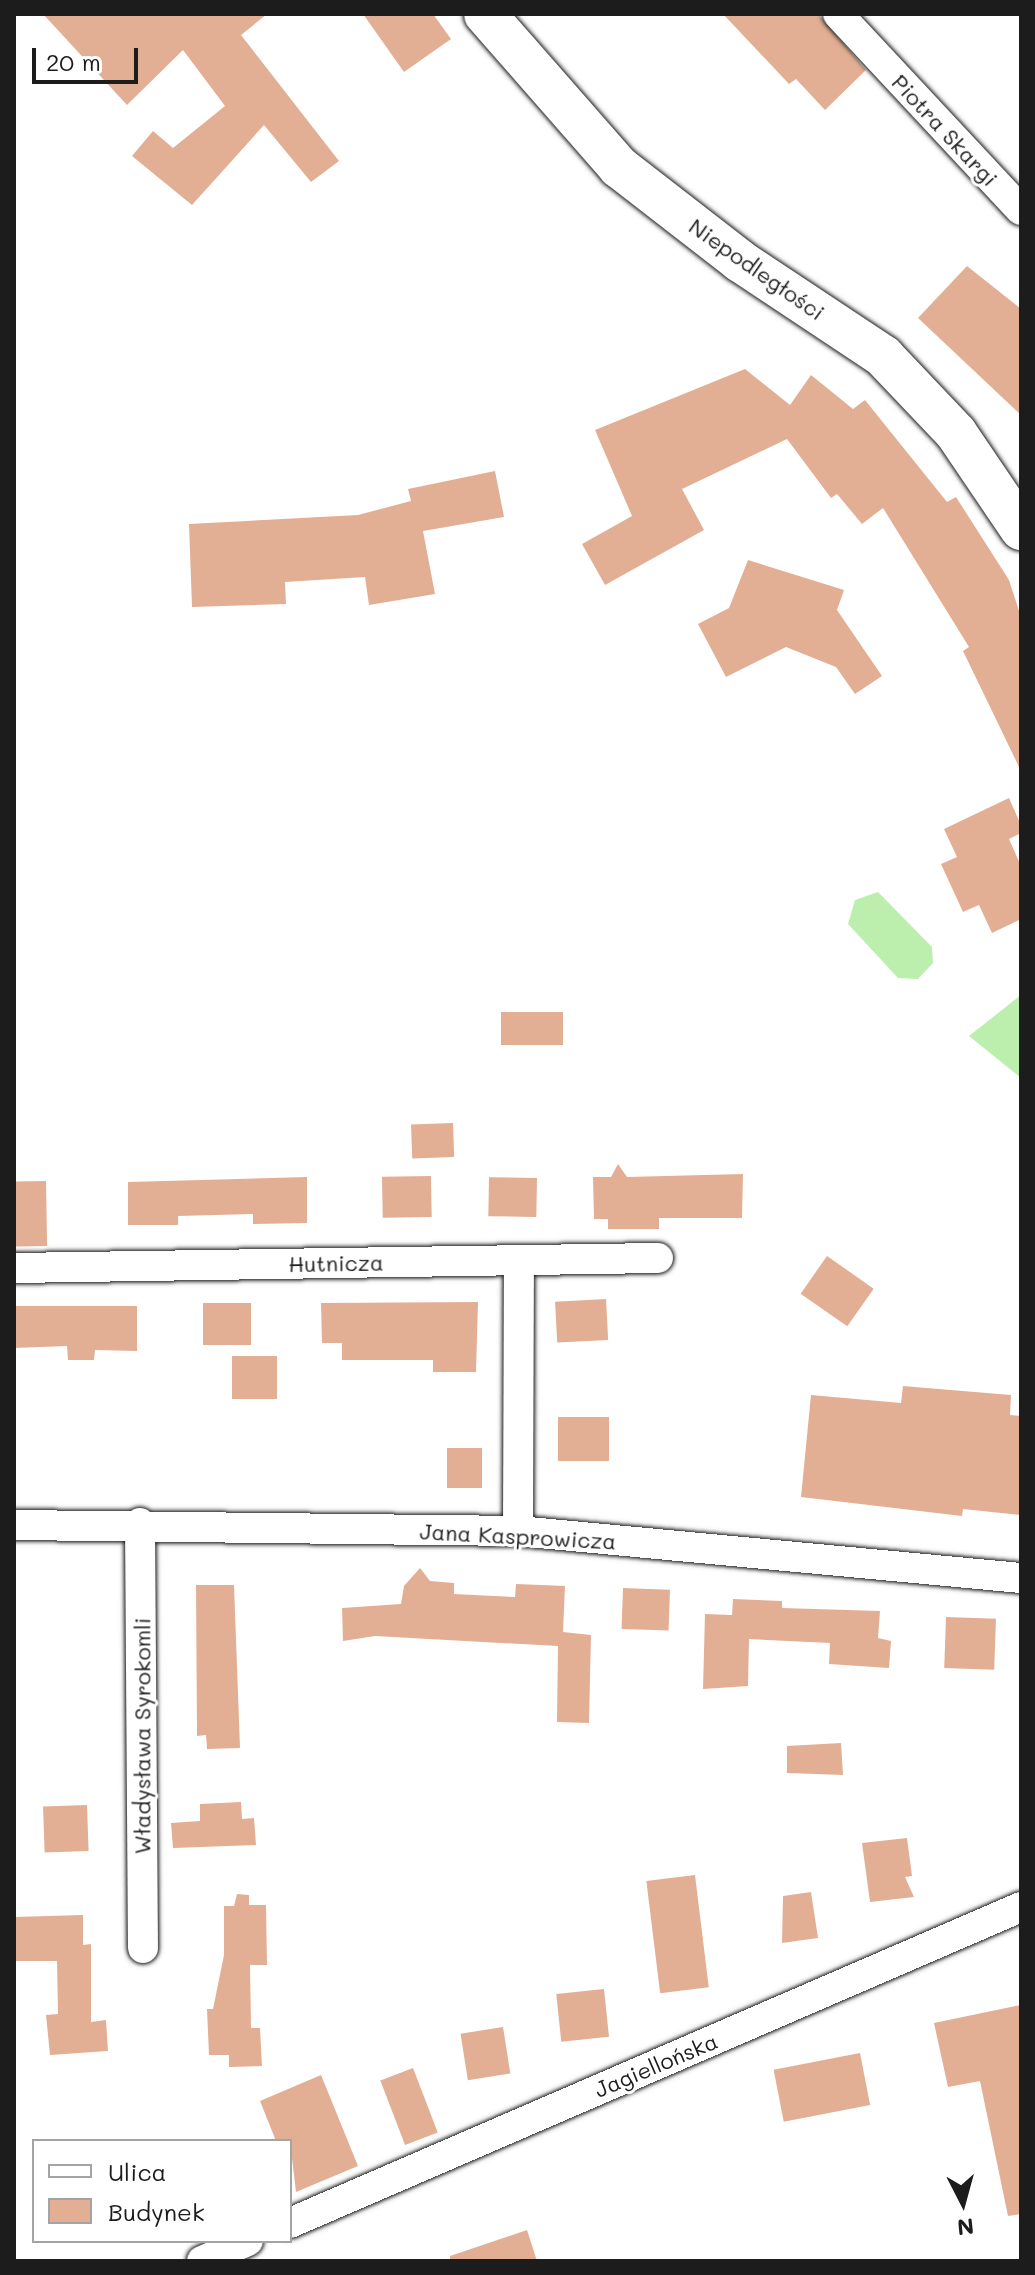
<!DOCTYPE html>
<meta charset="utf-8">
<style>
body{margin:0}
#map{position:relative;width:1035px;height:2275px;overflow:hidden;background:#fff;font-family:Mali,sans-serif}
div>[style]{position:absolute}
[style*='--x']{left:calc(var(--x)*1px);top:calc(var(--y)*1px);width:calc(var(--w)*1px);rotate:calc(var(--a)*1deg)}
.green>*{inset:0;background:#bceeae}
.building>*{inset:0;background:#e2af94;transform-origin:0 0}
.roads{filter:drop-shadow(0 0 2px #1c1c1c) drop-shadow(0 0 2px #1c1c1c)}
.street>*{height:30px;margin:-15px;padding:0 15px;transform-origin:15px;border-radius:15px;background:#fff}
.secondary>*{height:42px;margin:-21px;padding:0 21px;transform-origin:21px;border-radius:21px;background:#fff}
span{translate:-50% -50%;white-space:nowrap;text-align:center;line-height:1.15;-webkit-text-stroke:6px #fff;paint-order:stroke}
.street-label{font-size:22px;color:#1c1c1c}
.frame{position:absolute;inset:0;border:16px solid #1c1c1c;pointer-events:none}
.legend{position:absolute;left:32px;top:2139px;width:260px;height:104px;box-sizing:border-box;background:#fff;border:2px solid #a4a4a4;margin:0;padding:10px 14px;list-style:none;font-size:24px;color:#1c1c1c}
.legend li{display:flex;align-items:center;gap:16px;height:40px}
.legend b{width:40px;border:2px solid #a4a4a4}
.north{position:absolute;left:923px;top:2163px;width:80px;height:80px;-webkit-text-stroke:6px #fff;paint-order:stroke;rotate:174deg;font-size:22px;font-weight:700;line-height:32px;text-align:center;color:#1c1c1c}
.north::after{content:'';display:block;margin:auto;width:28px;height:36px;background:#1c1c1c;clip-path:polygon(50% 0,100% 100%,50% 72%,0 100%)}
.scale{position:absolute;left:32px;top:48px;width:106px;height:36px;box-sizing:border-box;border:4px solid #1c1c1c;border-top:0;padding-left:10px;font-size:24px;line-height:28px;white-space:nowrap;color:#1c1c1c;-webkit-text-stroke:6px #fff;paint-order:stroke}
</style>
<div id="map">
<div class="green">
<i style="clip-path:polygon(878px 892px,932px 947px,933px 963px,918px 979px,898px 978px,848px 924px,855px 900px)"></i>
<i style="clip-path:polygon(1021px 995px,1021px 1078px,969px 1036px)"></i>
</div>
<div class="building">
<i style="clip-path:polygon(43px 14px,267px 14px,241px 35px,339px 161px,311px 182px,264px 125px,192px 205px,132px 156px,153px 131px,173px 148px,225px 106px,183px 50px,127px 105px)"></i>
<i style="clip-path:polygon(363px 14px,433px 14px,451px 39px,404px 72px)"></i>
<i style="clip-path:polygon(723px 14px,818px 14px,866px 70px,825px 110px,796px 79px,789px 84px)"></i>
<i style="clip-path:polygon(967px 266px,1021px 309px,1021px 415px,918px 318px)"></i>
<i style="clip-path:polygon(745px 369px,790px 405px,811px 375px,853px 409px,865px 400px,947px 502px,956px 497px,1009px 580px,1021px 617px,1021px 771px,963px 651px,969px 647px,883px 508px,862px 524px,837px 494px,831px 498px,787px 439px,682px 489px,704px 530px,605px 585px,582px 544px,632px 516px,595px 430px)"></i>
<i style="clip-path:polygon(495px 471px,504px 517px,423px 531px,435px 594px,369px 605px,365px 577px,285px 582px,286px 604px,192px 607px,189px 524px,358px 515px,411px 501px,408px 489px)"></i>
<i style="clip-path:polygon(748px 560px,844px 590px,837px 610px,882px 676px,855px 694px,836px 667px,786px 647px,726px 677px,698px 624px,729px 608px)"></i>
<i style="clip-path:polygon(1009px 798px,1021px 825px,1021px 833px,1009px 839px,1021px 866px,1021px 919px,992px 933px,979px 905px,963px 912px,941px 864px,957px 857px,944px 829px)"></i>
<i style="left:563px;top:1012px;width:33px;height:62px;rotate:90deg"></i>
<i style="left:453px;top:1123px;width:34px;height:42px;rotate:88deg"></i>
<i style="clip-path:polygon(618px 1164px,627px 1177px,743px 1174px,742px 1218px,659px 1218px,659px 1229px,608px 1229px,608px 1219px,594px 1219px,593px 1177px,611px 1177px)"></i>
<i style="left:431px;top:1176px;width:41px;height:49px;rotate:89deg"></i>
<i style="clip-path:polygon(307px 1177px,307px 1223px,253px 1224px,253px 1214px,178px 1216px,178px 1225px,128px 1225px,128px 1182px)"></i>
<i style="left:537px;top:1178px;width:39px;height:48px;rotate:91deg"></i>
<i style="left:46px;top:1181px;width:65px;height:32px;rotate:89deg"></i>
<i style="left:827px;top:1256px;width:57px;height:46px;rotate:35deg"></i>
<i style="left:606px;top:1299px;width:41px;height:51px;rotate:87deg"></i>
<i style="clip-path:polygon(478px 1302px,476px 1372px,433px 1372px,433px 1360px,342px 1360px,342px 1343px,322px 1343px,321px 1303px)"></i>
<i style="left:251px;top:1303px;width:42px;height:48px;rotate:90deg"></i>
<i style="clip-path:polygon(14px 1306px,137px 1306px,137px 1351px,95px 1350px,94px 1360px,68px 1360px,67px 1346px,14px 1348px)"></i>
<i style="left:277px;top:1356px;width:43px;height:45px;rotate:90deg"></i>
<i style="clip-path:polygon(903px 1386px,1011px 1395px,1010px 1415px,1021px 1416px,1021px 1515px,963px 1509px,962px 1516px,801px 1497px,811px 1395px,901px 1403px)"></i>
<i style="left:558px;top:1417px;width:51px;height:44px"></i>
<i style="left:447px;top:1448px;width:35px;height:40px"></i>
<i style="clip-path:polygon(420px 1568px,430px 1581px,454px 1583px,454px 1594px,515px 1597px,516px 1584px,565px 1586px,563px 1632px,591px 1635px,589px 1723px,557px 1722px,558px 1646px,375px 1636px,343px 1641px,342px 1608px,401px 1604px,404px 1586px)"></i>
<i style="clip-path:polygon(196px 1585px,234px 1585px,240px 1748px,207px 1749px,206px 1735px,197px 1736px)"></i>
<i style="left:623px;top:1588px;width:47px;height:41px;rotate:2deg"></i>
<i style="clip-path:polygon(733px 1599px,782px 1601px,782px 1608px,880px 1611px,878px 1638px,891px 1641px,889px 1668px,829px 1664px,830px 1643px,749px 1639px,748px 1686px,703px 1689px,705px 1614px,732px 1615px)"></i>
<i style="left:946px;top:1617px;width:50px;height:51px;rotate:2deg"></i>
<i style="clip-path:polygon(841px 1743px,843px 1775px,787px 1773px,787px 1746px)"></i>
<i style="clip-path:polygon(241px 1802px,242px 1819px,254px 1818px,256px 1845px,173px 1848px,171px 1823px,200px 1821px,200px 1804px)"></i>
<i style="left:87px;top:1805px;width:46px;height:44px;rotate:88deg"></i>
<i style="clip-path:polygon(907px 1838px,912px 1876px,905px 1877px,914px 1897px,870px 1902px,862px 1843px)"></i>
<i style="left:695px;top:1875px;width:113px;height:49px;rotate:83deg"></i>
<i style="clip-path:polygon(811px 1892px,818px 1938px,782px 1943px,783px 1896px)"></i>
<i style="clip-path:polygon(237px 1894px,249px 1895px,249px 1905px,266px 1905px,267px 1965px,250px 1965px,251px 2028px,260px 2028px,262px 2066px,229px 2067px,229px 2055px,209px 2055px,207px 2009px,213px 2009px,224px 1955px,224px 1906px,234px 1906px)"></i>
<i style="clip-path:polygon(83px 1915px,83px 1945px,91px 1944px,91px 2022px,106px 2020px,108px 2051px,50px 2055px,46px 2015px,58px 2014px,57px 1961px,14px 1961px,14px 1917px)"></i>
<i style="left:604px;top:1989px;width:48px;height:48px;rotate:84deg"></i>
<i style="clip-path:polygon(1021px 2005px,1021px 2214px,1008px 2216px,980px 2081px,948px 2087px,934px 2023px)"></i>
<i style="left:503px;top:2027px;width:47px;height:43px;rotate:81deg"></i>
<i style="left:860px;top:2053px;width:53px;height:88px;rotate:79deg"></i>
<i style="left:413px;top:2068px;width:69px;height:35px;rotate:69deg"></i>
<i style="clip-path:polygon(321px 2075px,358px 2166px,296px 2192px,290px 2141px,276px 2141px,260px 2101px)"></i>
<i style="clip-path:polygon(527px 2230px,537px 2261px,450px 2261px,450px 2256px)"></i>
</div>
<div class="roads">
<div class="street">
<i style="--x:838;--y:14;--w:268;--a:47"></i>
<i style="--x:14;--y:1268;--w:644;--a:-0.89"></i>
<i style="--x:140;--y:1523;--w:425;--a:89.6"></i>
<i style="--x:14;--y:1525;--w:504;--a:0.68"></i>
<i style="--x:518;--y:1531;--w:505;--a:5.34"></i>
<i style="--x:518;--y:1531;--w:271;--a:-89.8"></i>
<i style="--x:290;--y:2223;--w:796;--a:-23.38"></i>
<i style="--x:202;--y:2261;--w:50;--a:-23.5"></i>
</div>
<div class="secondary">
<i style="--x:485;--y:14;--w:203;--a:48.8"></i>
<i style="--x:619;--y:167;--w:153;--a:37.8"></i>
<i style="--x:740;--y:261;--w:172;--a:33.6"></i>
<i style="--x:883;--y:356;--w:106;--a:46.5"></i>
<i style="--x:956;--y:433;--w:116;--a:55.9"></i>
</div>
</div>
<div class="street-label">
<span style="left:945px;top:130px;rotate:47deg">Piotra Skargi</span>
<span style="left:757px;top:269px;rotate:35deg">Niepodległości</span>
<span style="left:336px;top:1263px;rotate:-1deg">Hutnicza</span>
<span style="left:518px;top:1536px;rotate:3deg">Jana Kasprowicza</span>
<span style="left:142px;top:1736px;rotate:-90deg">Władysława Syrokomli</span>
<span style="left:656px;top:2065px;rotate:-23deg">Jagiellońska</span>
</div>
<div class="frame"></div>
<ul class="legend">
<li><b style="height:10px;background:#fff"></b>Ulica</li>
<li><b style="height:22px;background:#e2af94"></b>Budynek</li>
</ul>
<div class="north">N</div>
<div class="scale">20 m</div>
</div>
